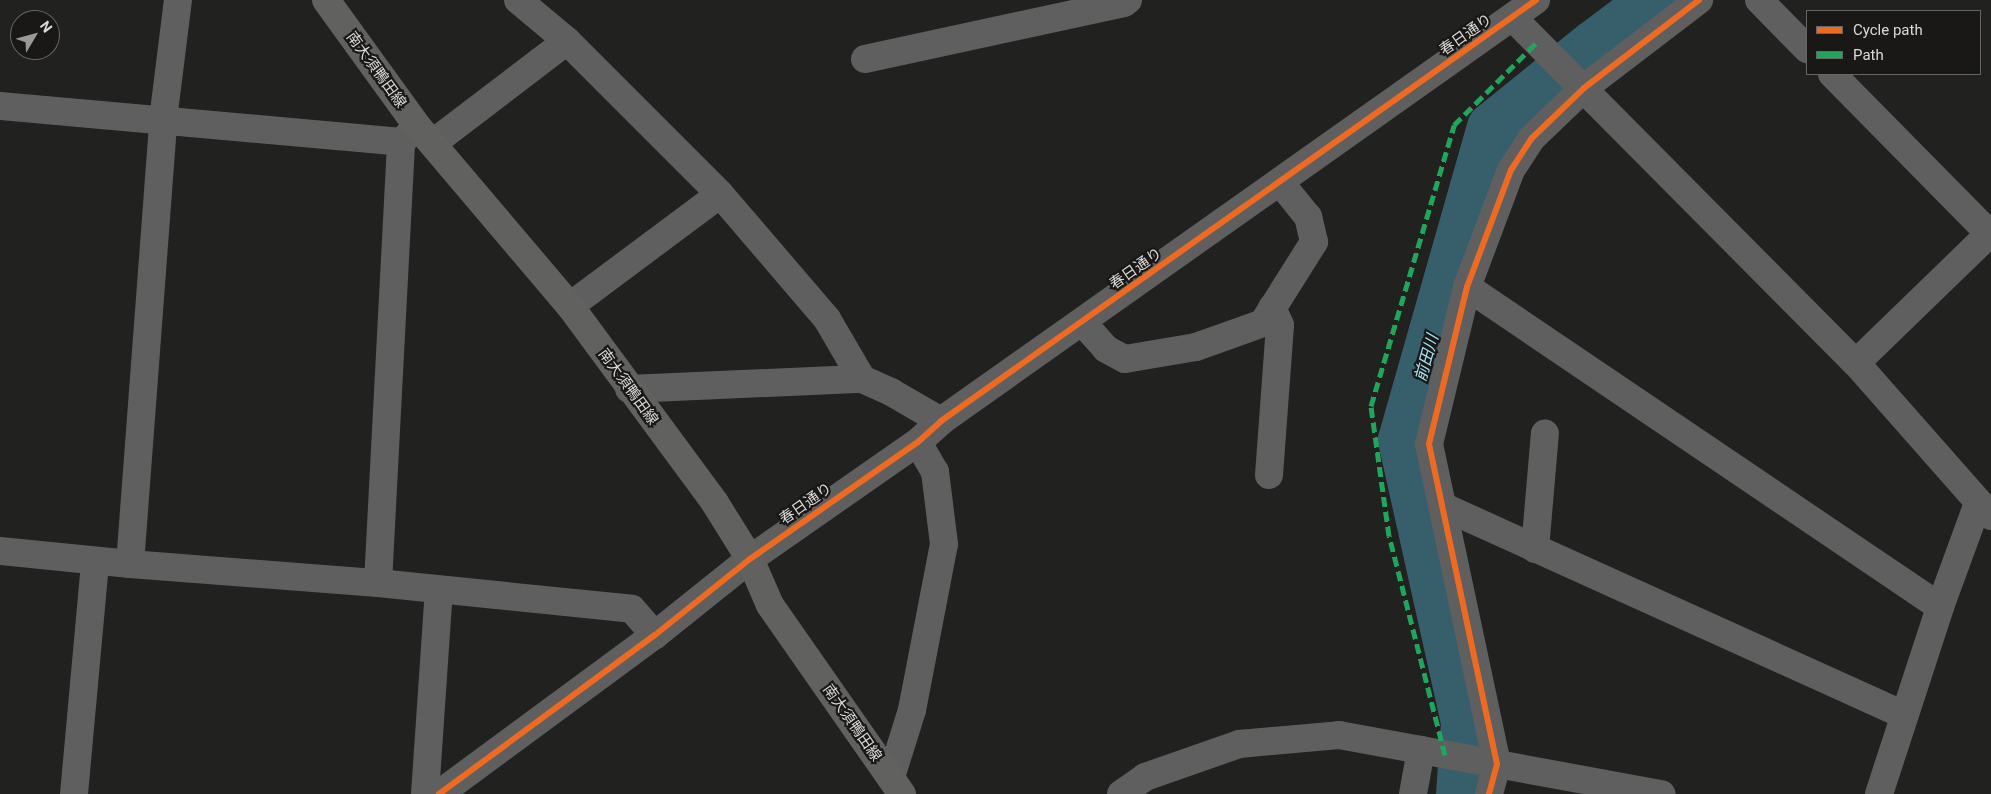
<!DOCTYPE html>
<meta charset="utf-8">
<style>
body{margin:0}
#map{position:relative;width:1991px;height:794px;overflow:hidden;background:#212120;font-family:Roboto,"Noto Sans JP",sans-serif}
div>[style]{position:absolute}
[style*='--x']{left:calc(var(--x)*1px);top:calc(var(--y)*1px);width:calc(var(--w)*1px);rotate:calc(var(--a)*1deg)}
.river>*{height:52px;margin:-26px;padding:0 26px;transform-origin:26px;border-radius:26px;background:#365e6b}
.minor>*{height:28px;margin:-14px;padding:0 14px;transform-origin:14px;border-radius:14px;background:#605f5f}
.major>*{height:28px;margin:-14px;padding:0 14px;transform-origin:14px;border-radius:14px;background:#616160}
.quiet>*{height:5px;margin-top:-2.5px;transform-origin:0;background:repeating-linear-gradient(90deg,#20a55d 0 10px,transparent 0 15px)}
.cycleway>*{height:6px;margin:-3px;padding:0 3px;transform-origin:3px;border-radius:3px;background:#ed6a23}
span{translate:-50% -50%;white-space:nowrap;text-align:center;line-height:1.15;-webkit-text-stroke:4.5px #191816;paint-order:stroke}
.street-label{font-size:15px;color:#dadad8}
.water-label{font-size:16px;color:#a9e4f9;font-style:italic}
.legend{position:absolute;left:1806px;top:10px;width:175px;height:65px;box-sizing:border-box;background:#191816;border:1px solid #666664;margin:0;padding:6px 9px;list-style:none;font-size:15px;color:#dadad8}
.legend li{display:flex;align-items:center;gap:10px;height:25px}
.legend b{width:25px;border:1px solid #666664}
.north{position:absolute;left:10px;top:10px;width:50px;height:50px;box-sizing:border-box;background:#191816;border:1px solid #666664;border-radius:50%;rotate:53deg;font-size:14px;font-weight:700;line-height:20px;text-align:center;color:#dadad8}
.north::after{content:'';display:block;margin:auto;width:18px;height:22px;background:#999998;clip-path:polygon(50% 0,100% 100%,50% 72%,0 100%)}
</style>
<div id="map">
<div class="river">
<i style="--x:1462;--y:794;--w:72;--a:-86"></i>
<i style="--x:1467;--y:722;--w:289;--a:-102.6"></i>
<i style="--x:1404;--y:440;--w:324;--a:-74.1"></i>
<i style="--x:1493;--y:128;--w:132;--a:-38.9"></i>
<i style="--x:1596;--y:45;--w:75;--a:-36.9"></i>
</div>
<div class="minor">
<i style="--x:518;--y:0;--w:64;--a:39.9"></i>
<i style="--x:567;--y:41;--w:216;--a:45"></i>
<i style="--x:720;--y:194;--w:165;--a:49.4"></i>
<i style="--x:827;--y:319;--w:69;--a:59.7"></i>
<i style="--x:1759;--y:0;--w:69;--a:45.6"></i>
<i style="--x:1513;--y:18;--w:486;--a:45.2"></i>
<i style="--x:1856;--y:363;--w:204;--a:48.6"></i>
<i style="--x:865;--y:59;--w:265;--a:-12.2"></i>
<i style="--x:1124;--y:3;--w:5;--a:-37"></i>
<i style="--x:1832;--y:74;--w:226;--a:45.4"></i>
<i style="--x:0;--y:106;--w:403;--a:5.1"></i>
<i style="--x:401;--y:142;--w:19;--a:-43"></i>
<i style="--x:433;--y:143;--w:168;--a:-37.3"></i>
<i style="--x:1467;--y:287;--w:571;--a:34.08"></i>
<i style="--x:570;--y:306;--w:187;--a:-36.7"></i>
<i style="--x:1082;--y:322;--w:36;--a:48"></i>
<i style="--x:1106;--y:349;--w:21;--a:28"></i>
<i style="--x:1125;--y:359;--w:72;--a:-9.6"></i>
<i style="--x:1196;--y:347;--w:71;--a:-19.7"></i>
<i style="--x:1263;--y:323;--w:96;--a:-57.8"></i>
<i style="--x:1314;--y:242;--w:26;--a:-103"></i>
<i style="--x:1308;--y:217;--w:45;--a:-128.7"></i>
<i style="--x:1856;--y:363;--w:188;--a:-44.1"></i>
<i style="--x:629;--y:389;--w:233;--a:-2.5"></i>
<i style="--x:862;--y:379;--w:32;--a:24"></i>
<i style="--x:891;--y:392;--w:58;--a:30.1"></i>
<i style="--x:1269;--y:475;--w:150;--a:-85.8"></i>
<i style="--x:1280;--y:325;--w:19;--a:-115"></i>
<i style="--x:1442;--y:506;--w:507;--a:24.34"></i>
<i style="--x:1535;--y:549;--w:116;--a:-85.1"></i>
<i style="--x:0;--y:551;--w:131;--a:5.7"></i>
<i style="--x:130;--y:564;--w:249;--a:4.4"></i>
<i style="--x:378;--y:583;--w:255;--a:5.8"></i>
<i style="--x:632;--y:609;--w:35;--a:49"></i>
<i style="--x:130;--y:564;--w:445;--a:-85.7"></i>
<i style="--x:163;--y:120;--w:121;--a:-82.9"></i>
<i style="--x:378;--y:583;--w:442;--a:-87"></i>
<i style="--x:891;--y:777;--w:70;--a:-72.6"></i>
<i style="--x:912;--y:710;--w:169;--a:-79.1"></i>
<i style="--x:944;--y:544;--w:73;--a:-97.1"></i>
<i style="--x:935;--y:472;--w:34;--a:-120"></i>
<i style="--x:74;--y:794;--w:234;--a:-84.8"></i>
<i style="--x:425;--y:794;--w:205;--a:-86.1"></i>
<i style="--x:439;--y:794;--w:268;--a:-36.4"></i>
<i style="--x:655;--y:635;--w:122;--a:-38.7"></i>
<i style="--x:750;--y:559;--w:205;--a:-34.9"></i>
<i style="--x:918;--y:442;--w:31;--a:-42"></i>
<i style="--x:941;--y:421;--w:729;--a:-35.28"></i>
<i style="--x:1121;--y:794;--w:29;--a:-35"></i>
<i style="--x:1145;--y:777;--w:100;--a:-19.3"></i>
<i style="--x:1239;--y:744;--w:100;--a:-5.1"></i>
<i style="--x:1339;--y:735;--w:328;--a:10.4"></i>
<i style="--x:1413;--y:794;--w:45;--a:-79.7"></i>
<i style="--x:1489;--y:794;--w:31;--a:-75"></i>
<i style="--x:1497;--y:764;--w:327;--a:-102"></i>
<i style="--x:1429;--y:444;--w:162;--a:-76.4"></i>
<i style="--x:1467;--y:287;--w:125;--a:-69.4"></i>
<i style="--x:1511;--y:170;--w:38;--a:-57"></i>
<i style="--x:1532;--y:138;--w:72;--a:-43.9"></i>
<i style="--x:1584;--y:88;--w:145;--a:-37.4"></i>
<i style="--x:1879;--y:794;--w:197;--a:-71.9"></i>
<i style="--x:1940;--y:607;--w:111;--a:-69.9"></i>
</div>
<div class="major">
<i style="--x:326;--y:0;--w:157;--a:54.1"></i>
<i style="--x:418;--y:127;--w:235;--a:49.7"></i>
<i style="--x:570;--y:306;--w:245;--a:53.6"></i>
<i style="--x:715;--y:503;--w:66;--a:58"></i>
<i style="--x:750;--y:559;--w:50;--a:66.5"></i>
<i style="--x:770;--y:605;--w:231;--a:55.1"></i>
</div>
<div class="quiet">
<i style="--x:1445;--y:755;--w:226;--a:-104.3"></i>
<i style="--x:1389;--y:536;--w:131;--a:-97.9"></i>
<i style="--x:1371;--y:406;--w:293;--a:-73.5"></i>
<i style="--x:1454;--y:125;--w:116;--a:-45"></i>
</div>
<div class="cycleway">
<i style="--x:439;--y:794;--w:268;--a:-36.4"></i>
<i style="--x:655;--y:635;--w:122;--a:-38.7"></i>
<i style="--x:750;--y:559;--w:205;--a:-34.9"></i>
<i style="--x:918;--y:442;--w:31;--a:-42"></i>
<i style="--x:941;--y:421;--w:729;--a:-35.28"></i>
<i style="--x:1489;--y:794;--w:31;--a:-75"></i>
<i style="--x:1497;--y:764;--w:327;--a:-102"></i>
<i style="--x:1429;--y:444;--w:162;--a:-76.4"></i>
<i style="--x:1467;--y:287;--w:125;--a:-69.4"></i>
<i style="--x:1511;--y:170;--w:38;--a:-57"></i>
<i style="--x:1532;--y:138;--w:72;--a:-43.9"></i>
<i style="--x:1584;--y:88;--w:145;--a:-37.4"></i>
</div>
<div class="street-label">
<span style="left:1466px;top:35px;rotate:-35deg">春日通り</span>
<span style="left:376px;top:70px;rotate:54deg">南大須鴨田線</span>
<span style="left:1136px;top:269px;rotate:-35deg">春日通り</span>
<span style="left:628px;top:387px;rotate:54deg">南大須鴨田線</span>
<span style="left:806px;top:504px;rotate:-35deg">春日通り</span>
<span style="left:852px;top:723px;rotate:55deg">南大須鴨田線</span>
</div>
<div class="water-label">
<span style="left:1427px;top:358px;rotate:-74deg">前田川</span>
</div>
<ul class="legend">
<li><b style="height:6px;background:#ed6a23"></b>Cycle path</li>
<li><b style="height:6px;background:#20a55d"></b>Path</li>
</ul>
<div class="north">N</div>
</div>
